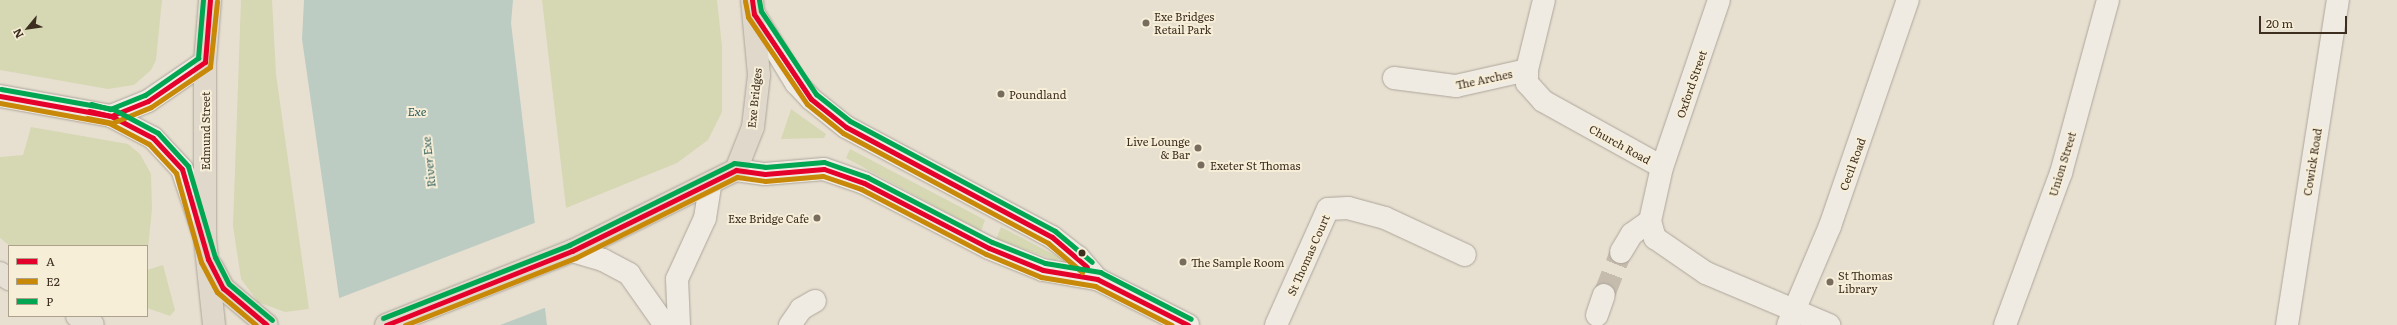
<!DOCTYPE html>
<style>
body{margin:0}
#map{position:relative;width:2397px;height:325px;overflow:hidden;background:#e7e0d1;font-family:Literata,serif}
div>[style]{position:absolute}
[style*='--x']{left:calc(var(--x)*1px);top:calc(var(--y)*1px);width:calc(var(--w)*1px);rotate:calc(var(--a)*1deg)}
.green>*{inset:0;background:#d6d7b3}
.water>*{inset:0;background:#bcccc2}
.pier>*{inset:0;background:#e7e0d1}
.minor-tunnel>*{height:22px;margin-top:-11px;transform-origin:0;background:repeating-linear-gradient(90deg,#c5bcae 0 22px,transparent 0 33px)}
.roads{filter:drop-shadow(0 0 1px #ada599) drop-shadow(0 0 1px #ada599)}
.minor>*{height:22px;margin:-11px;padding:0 11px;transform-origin:11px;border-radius:11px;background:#efebe3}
.tertiary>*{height:22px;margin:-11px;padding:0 11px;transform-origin:11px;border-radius:11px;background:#efebe3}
.secondary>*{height:22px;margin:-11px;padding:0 11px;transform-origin:11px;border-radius:11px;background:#efebe3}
.primary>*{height:22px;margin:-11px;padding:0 11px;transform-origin:11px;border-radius:11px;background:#e6e1d4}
.trunk>*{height:22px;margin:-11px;padding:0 11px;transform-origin:11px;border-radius:11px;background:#e0d9cb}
.bus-1>*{height:5px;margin:-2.5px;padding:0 2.5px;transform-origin:2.5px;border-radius:2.5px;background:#e4002b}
.bus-2>*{height:5px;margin:-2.5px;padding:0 2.5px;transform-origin:2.5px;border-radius:2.5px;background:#c88808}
.bus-3>*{height:5px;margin:-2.5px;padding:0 2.5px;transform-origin:2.5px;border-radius:2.5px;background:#00a651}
.dots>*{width:11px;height:11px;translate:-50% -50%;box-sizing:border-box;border:2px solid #f7eed8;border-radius:50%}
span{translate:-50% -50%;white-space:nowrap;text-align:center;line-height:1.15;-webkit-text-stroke:4px #f7eed8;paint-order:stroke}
.poi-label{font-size:11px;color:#3d2e20}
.left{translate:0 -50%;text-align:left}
.right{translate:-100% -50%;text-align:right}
.street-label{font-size:11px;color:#3d2e20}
.water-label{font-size:12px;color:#2f5d5a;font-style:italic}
.legend{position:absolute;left:8px;top:245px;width:140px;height:72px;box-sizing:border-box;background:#f7eed8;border:1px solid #ada18e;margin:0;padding:5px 7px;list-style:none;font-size:12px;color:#3d2e20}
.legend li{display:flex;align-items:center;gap:8px;height:20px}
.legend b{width:20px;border:1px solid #ada18e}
.north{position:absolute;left:8px;top:8px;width:40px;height:40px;-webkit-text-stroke:3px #f7eed8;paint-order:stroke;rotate:241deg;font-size:11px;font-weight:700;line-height:16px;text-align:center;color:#3d2e20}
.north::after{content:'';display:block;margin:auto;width:14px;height:18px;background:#3d2e20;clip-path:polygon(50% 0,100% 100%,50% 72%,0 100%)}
.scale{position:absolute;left:2259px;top:16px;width:88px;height:18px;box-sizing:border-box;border:2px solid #3d2e20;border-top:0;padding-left:5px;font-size:12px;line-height:14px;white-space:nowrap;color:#3d2e20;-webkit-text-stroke:3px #f7eed8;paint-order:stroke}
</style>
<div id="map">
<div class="green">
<i style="clip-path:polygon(0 0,162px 0,156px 60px,151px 70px,134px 85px,108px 89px,0 70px)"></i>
<i style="clip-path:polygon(241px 0,272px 0,276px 74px,309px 309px,285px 312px,258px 302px,241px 279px,233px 226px)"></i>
<i style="clip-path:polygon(542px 0,717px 0,722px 46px,722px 112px,708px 140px,677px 163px,566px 208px)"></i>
<i style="clip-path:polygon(791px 109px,826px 134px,824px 138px,781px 139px)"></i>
<i style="clip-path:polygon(31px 127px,128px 144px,140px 154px,151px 174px,152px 209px,147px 258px,147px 246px,10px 246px,0 238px,0 157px,23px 155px)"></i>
<i style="clip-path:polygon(850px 149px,985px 220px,981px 231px,846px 158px)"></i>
<i style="clip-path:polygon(1001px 227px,1062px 259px,1055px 260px,996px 239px)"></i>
<i style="clip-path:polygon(163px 265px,175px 310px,170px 316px,147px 308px,147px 270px)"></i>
</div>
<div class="water">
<i style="clip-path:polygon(304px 0,513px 0,511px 23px,547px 325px,343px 325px,302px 39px)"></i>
</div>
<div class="pier">
<i style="clip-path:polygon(537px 222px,547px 307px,500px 325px,341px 325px,337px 299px)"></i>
</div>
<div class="minor-tunnel">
<i style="--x:1604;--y:295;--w:46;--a:-68.4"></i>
</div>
<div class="roads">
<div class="minor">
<i style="--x:1544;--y:0;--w:72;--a:103.7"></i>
<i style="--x:1527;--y:70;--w:13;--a:90"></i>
<i style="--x:1527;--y:83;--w:24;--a:48"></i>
<i style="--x:1543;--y:101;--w:136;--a:29"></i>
<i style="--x:1719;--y:0;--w:176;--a:108.8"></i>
<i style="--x:1662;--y:167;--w:55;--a:102.5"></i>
<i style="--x:1650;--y:221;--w:18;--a:74"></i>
<i style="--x:1655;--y:238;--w:62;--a:34.5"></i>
<i style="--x:1706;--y:273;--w:134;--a:22.9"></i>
<i style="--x:1394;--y:78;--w:63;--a:7.4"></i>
<i style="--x:1456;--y:86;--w:73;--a:-12.7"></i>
<i style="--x:0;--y:96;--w:113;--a:10.2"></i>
<i style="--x:111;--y:116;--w:47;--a:27.6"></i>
<i style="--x:153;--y:138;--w:42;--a:46.9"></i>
<i style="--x:182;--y:169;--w:73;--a:71.6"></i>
<i style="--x:111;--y:116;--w:40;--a:-22"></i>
<i style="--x:148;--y:101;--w:69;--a:-34.4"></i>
<i style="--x:1621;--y:252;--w:21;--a:-59"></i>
<i style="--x:1632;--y:234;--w:22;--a:-36"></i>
<i style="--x:1597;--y:315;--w:21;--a:-71"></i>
<i style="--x:790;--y:325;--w:19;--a:-55"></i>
<i style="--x:801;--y:309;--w:16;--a:-30"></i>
<i style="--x:1276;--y:325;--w:127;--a:-65.9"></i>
<i style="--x:1328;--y:209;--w:20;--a:-3"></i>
<i style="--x:1348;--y:208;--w:38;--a:15"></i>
<i style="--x:1385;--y:218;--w:88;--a:24.8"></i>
<i style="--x:1788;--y:325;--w:108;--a:-67"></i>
<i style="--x:1830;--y:226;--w:239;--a:-71"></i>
<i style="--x:2005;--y:325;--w:162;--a:-69.8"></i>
<i style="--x:2061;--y:173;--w:179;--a:-74.8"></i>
<i style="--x:2287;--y:325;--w:329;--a:-81.1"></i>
</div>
<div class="tertiary">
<i style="--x:572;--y:251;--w:32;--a:16"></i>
<i style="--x:603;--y:260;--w:30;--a:28"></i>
<i style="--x:629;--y:274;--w:62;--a:54.8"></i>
<i style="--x:679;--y:325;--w:46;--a:-92.5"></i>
<i style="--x:677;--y:279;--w:67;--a:-65.3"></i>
<i style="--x:705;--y:218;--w:32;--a:-81"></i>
</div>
<div class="secondary">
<i style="--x:754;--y:14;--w:81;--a:58.7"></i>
<i style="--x:796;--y:83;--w:22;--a:47"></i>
<i style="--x:811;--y:99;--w:45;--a:38.7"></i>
<i style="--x:846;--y:127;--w:234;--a:28.1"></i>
<i style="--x:1052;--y:237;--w:33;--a:38"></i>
<i style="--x:1078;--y:257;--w:29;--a:49"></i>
<i style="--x:736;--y:170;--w:29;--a:8"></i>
<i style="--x:765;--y:174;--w:59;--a:-4.8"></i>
<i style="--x:824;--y:169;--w:42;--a:19.3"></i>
<i style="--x:864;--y:183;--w:141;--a:27.5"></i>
<i style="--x:989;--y:248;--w:58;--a:22.2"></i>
<i style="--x:1043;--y:270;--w:55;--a:9.5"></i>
<i style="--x:1097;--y:279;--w:102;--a:26.8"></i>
</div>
<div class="primary">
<i style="--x:0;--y:273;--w:11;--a:34"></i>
<i style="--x:77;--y:316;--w:18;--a:29"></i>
</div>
<div class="trunk">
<i style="--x:210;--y:0;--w:62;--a:94.6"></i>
<i style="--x:205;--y:62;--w:177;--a:90"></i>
<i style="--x:205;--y:239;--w:86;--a:84"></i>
<i style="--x:212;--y:267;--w:24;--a:62"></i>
<i style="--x:223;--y:288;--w:57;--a:40.1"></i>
<i style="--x:386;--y:325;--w:200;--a:-21.7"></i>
<i style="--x:572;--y:251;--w:183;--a:-26.3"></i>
<i style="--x:736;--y:170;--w:46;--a:-68.4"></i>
<i style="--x:753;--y:127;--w:52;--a:-83.4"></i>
<i style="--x:759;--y:75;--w:75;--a:-95.3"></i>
</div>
</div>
<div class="bus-1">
<i style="--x:752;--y:0;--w:14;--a:82"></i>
<i style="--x:754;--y:14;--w:102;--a:56.2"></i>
<i style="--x:811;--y:99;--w:45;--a:38.7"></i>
<i style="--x:846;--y:127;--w:234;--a:28.1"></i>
<i style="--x:1052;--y:237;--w:46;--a:40.6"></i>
<i style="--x:0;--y:96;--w:113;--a:10.2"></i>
<i style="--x:111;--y:116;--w:47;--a:27.6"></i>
<i style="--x:153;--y:138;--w:42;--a:46.9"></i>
<i style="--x:182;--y:169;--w:94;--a:73.9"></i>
<i style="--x:208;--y:259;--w:33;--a:63"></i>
<i style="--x:223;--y:288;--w:57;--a:40.1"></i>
<i style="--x:89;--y:111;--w:23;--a:13"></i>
<i style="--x:111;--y:116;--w:40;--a:-22"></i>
<i style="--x:148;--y:101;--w:69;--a:-34.4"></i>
<i style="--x:205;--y:62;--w:62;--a:-85.4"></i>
<i style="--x:386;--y:325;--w:200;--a:-21.7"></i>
<i style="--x:572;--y:251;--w:183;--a:-26.3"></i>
<i style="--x:736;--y:170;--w:29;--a:8"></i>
<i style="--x:765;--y:174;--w:59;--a:-4.8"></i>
<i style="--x:824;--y:169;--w:42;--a:19.3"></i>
<i style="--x:864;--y:183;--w:141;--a:27.5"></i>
<i style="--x:989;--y:248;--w:58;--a:22.2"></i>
<i style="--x:1043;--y:270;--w:55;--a:9.5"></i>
<i style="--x:1097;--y:279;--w:102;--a:26.8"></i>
</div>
<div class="bus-2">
<i style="--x:745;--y:1;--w:16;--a:79"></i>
<i style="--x:748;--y:17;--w:105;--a:55.9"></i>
<i style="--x:807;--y:104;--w:46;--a:38.9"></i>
<i style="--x:843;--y:133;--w:233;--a:28.2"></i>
<i style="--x:1048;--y:243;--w:45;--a:40.5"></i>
<i style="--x:0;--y:103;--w:111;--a:10.4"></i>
<i style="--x:109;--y:123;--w:45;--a:27.7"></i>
<i style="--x:149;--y:144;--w:40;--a:47"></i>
<i style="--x:176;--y:173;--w:92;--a:74.3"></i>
<i style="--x:201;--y:262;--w:34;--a:62"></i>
<i style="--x:217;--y:292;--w:51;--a:40.2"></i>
<i style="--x:87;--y:118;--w:25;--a:11"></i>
<i style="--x:112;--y:123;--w:42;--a:-22.3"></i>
<i style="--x:151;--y:107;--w:71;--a:-34.1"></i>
<i style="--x:210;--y:67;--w:66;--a:-83.9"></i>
<i style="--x:405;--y:325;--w:183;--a:-21.5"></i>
<i style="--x:575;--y:258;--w:181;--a:-26.6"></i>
<i style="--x:737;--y:177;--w:28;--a:8"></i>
<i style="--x:765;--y:181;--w:58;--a:-4.9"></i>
<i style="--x:823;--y:176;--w:40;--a:18.9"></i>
<i style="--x:861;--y:189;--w:141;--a:27.5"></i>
<i style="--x:986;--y:254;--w:60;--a:22.7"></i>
<i style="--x:1041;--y:277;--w:55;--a:9.5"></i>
<i style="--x:1095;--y:286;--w:86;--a:26.9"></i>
</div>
<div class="bus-3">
<i style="--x:759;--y:0;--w:11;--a:80"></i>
<i style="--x:761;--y:11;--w:100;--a:56.5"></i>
<i style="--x:816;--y:94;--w:43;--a:38.5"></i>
<i style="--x:850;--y:121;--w:233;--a:28.2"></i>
<i style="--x:1055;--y:231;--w:48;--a:40"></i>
<i style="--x:1;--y:89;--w:114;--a:10.1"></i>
<i style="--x:113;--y:109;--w:51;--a:28.1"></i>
<i style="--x:158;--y:133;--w:45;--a:47.7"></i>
<i style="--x:188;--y:166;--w:95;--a:73.5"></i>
<i style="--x:215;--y:257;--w:30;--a:63"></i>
<i style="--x:229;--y:284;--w:56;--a:39.9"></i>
<i style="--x:91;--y:104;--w:20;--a:15"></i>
<i style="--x:110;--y:109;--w:38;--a:-22"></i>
<i style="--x:145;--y:95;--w:65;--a:-34.9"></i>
<i style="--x:198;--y:58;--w:58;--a:-85.1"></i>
<i style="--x:383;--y:318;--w:200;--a:-21.4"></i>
<i style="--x:569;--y:245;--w:184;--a:-26.4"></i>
<i style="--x:734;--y:163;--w:31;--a:7"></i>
<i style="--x:765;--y:167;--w:59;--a:-4.8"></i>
<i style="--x:824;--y:162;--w:46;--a:19.2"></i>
<i style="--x:867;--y:177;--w:141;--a:27.5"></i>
<i style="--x:992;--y:242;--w:57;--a:21.6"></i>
<i style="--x:1045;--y:263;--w:56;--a:9.3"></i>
<i style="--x:1100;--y:272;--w:102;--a:27.3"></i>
</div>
<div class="dots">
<i style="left:1146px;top:23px;background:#786c5e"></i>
<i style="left:1001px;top:94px;background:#786c5e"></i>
<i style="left:1198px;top:148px;background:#786c5e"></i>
<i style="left:1201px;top:165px;background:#786c5e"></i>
<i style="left:817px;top:218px;background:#786c5e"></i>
<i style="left:1082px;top:253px;background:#3d2e20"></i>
<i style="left:1183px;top:262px;background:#786c5e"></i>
<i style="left:1830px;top:282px;background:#786c5e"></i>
</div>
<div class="poi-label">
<span class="left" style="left:1154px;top:23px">Exe Bridges<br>Retail Park</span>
<span class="left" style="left:1009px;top:94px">Poundland</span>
<span class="right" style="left:1190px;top:148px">Live Lounge<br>&amp; Bar</span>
<span class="left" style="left:1210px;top:165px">Exeter St Thomas</span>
<span class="right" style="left:809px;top:218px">Exe Bridge Cafe</span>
<span class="left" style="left:1191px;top:262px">The Sample Room</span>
<span class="left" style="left:1838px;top:282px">St Thomas<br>Library</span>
</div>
<div class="street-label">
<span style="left:1484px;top:79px;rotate:-12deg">The Arches</span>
<span style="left:1691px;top:84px;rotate:-71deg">Oxford Street</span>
<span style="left:754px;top:98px;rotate:-84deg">Exe Bridges</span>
<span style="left:205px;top:131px;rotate:-90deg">Edmund Street</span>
<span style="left:1620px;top:144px;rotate:29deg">Church Road</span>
<span style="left:2312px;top:162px;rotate:-81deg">Cowick Road</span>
<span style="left:1852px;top:164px;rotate:-70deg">Cecil Road</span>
<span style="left:2062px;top:164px;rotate:-73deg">Union Street</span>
<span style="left:1308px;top:255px;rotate:-66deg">St Thomas Court</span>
</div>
<div class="water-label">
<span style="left:417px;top:112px">Exe</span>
<span style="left:429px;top:162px;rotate:-96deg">River Exe</span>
</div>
<ul class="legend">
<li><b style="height:5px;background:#e4002b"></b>A</li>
<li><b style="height:5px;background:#c88808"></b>E2</li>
<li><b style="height:5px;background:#00a651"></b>P</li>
</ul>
<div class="north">N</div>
<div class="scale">20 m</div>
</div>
